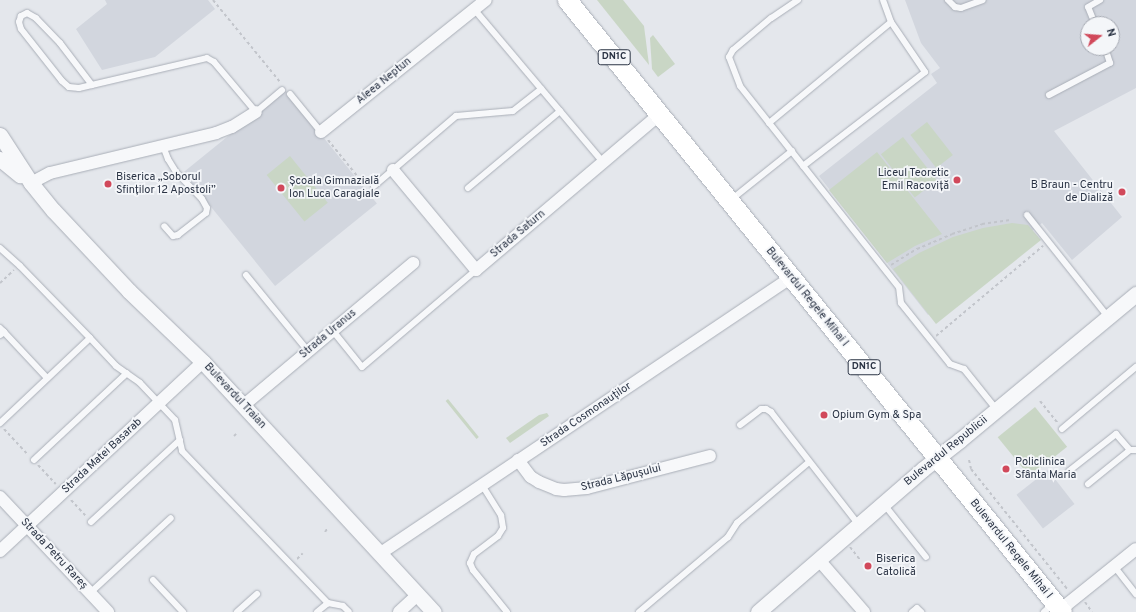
<!DOCTYPE html>
<meta charset="utf-8">
<style>
body{margin:0}
#map{position:relative;width:1136px;height:612px;overflow:hidden;background:#e4e7ec;font-family:Overpass,sans-serif}
div>[style]{position:absolute}
[style*='--x']{left:calc(var(--x)*1px);top:calc(var(--y)*1px);width:calc(var(--w)*1px);rotate:calc(var(--a)*1deg)}
.built>*{inset:0;background:#d2d6de;transform-origin:0 0}
.green>*{inset:0;background:#c9d6c5;transform-origin:0 0}
.path>*{height:2px;margin-top:-1px;transform-origin:0;background:repeating-linear-gradient(90deg,#c2c5cb 0 3px,transparent 0 6px)}
.roads{filter:drop-shadow(0 0 1px #a9aeb7) drop-shadow(0 0 1px #a9aeb7)}
.service>*{height:6px;margin:-3px;padding:0 3px;transform-origin:3px;border-radius:3px;background:#f7f8fa}
.minor>*{height:12px;margin:-6px;padding:0 6px;transform-origin:6px;border-radius:6px;background:#f7f8fa}
.tertiary>*{height:15px;margin:-7.5px;padding:0 7.5px;transform-origin:7.5px;border-radius:7.5px;background:#f7f8fa}
.primary>*{height:19px;margin:-9.5px;padding:0 9.5px;transform-origin:9.5px;border-radius:9.5px;background:#fff}
.dots>*{width:11px;height:11px;translate:-50% -50%;box-sizing:border-box;border:2px solid #f4f6f9;border-radius:50%}
span{translate:-50% -50%;white-space:nowrap;text-align:center;line-height:1.15;-webkit-text-stroke:3.5px #f4f6f9;paint-order:stroke}
.shield-label span{padding:1px 3px;background:#f4f6f9;border:1px solid;border-radius:3px;-webkit-text-stroke-width:0}
.shield-label{font-size:10px;color:#2b3445;font-weight:700}
.street-label{font-size:11px;color:#2b3445}
.poi-label{font-size:11px;color:#2b3445}
.right{translate:-100% -50%;text-align:right}
.left{translate:0 -50%;text-align:left}
.north{position:absolute;left:1080px;top:16px;width:40px;height:40px;box-sizing:border-box;background:#f4f6f9;border:1px solid #a4a8b1;border-radius:50%;rotate:73deg;font-size:11px;font-weight:700;line-height:16px;text-align:center;color:#2b3445}
.north::after{content:'';display:block;margin:auto;width:14px;height:18px;background:#d1495b;clip-path:polygon(50% 0,100% 100%,50% 72%,0 100%)}
</style>
<div id="map">
<div class="built">
<i style="clip-path:polygon(105px 0,208px 0,215px 9px,155px 57px,102px 70px,76px 29px,107px 4px)"></i>
<i style="clip-path:polygon(evenodd,905px 0,1136px 0,1136px 88px,1054px 131px,1122px 217px,1072px 260px,1042px 223px,928px 315px,819px 176px,937px 83px,931px 74px,940px 68px,921px 43px,905px 0,1088px 24px,1112px 24px,1112px 48px,1088px 48px,1088px 24px)"></i>
<i style="left:285px;top:90px;width:146px;height:131px;rotate:51deg"></i>
<i style="left:1048px;top:470px;width:43px;height:40px;rotate:52deg"></i>
</div>
<div class="green">
<i style="clip-path:polygon(597px 0,623px 0,644px 26px,649px 65px)"></i>
<i style="clip-path:polygon(653px 35px,675px 64px,658px 77px,652px 69px,650px 38px)"></i>
<i style="left:927px;top:122px;width:42px;height:21px;rotate:52deg"></i>
<i style="left:903px;top:137px;width:55px;height:28px;rotate:52deg"></i>
<i style="clip-path:polygon(877px 152px,942px 234px,915px 246px,887px 263px,829px 190px)"></i>
<i style="left:290px;top:156px;width:60px;height:30px;rotate:51deg"></i>
<i style="clip-path:polygon(1012px 223px,1028px 225px,1041px 240px,936px 324px,893px 269px,919px 253px,953px 237px,983px 228px)"></i>
<i style="left:448px;top:399px;width:49px;height:3px;rotate:51deg"></i>
<i style="left:1035px;top:407px;width:51px;height:48px;rotate:51deg"></i>
<i style="clip-path:polygon(547px 413px,549px 416px,510px 443px,506px 438px,539px 415px)"></i>
</div>
<div class="path">
<i style="--x:213;--y:0;--w:107;--a:50.7"></i>
<i style="--x:328;--y:140;--w:54;--a:51"></i>
<i style="--x:362;--y:182;--w:6;--a:18"></i>
<i style="--x:891;--y:265;--w:31;--a:-32"></i>
<i style="--x:917;--y:249;--w:38;--a:-23"></i>
<i style="--x:952;--y:234;--w:32;--a:-18"></i>
<i style="--x:982;--y:224;--w:30;--a:-8"></i>
<i style="--x:0;--y:283;--w:19;--a:-43"></i>
<i style="--x:936;--y:336;--w:140;--a:-40.1"></i>
<i style="--x:1040;--y:401;--w:28;--a:51"></i>
<i style="--x:4;--y:429;--w:35;--a:47"></i>
<i style="--x:234;--y:436;--w:3;--a:-45"></i>
<i style="--x:969;--y:460;--w:9;--a:77"></i>
<i style="--x:971;--y:469;--w:155;--a:51.3"></i>
<i style="--x:38;--y:465;--w:26;--a:47"></i>
<i style="--x:71;--y:500;--w:23;--a:47"></i>
<i style="--x:325;--y:532;--w:4;--a:-56"></i>
<i style="--x:850;--y:547;--w:18;--a:52"></i>
<i style="--x:297;--y:559;--w:8;--a:-45"></i>
<i style="--x:1085;--y:602;--w:12;--a:55"></i>
</div>
<div class="roads">
<div class="service">
<i style="--x:798;--y:0;--w:32;--a:146"></i>
<i style="--x:771;--y:18;--w:50;--a:139.9"></i>
<i style="--x:733;--y:50;--w:8;--a:120"></i>
<i style="--x:729;--y:57;--w:31;--a:69"></i>
<i style="--x:740;--y:86;--w:256;--a:51.7"></i>
<i style="--x:899;--y:287;--w:16;--a:83"></i>
<i style="--x:901;--y:303;--w:78;--a:51.2"></i>
<i style="--x:950;--y:364;--w:15;--a:20"></i>
<i style="--x:964;--y:369;--w:53;--a:51.2"></i>
<i style="--x:948;--y:0;--w:10;--a:45"></i>
<i style="--x:955;--y:7;--w:6;--a:9"></i>
<i style="--x:961;--y:8;--w:23;--a:-20"></i>
<i style="--x:474;--y:9;--w:200;--a:49.9"></i>
<i style="--x:1095;--y:24;--w:18;--a:-112"></i>
<i style="--x:1088;--y:7;--w:14;--a:-30"></i>
<i style="--x:92;--y:85;--w:53;--a:-127.3"></i>
<i style="--x:60;--y:43;--w:35;--a:-134"></i>
<i style="--x:36;--y:18;--w:10;--a:-151"></i>
<i style="--x:27;--y:13;--w:7;--a:153"></i>
<i style="--x:21;--y:16;--w:6;--a:108"></i>
<i style="--x:19;--y:22;--w:7;--a:74"></i>
<i style="--x:21;--y:29;--w:66;--a:51.7"></i>
<i style="--x:62;--y:81;--w:9;--a:41"></i>
<i style="--x:69;--y:87;--w:10;--a:6"></i>
<i style="--x:79;--y:88;--w:131;--a:-13.2"></i>
<i style="--x:207;--y:58;--w:8;--a:30"></i>
<i style="--x:214;--y:62;--w:65;--a:50"></i>
<i style="--x:256;--y:112;--w:34;--a:-40"></i>
<i style="--x:290;--y:94;--w:49;--a:50.8"></i>
<i style="--x:1049;--y:95;--w:69;--a:-27.7"></i>
<i style="--x:1110;--y:63;--w:16;--a:-108"></i>
<i style="--x:769;--y:123;--w:158;--a:-39.6"></i>
<i style="--x:163;--y:146;--w:14;--a:69"></i>
<i style="--x:168;--y:159;--w:15;--a:58"></i>
<i style="--x:176;--y:172;--w:37;--a:46"></i>
<i style="--x:202;--y:199;--w:10;--a:61"></i>
<i style="--x:207;--y:208;--w:5;--a:101"></i>
<i style="--x:206;--y:213;--w:36;--a:142"></i>
<i style="--x:178;--y:235;--w:5;--a:169"></i>
<i style="--x:173;--y:236;--w:13;--a:-132"></i>
<i style="--x:803;--y:166;--w:154;--a:-37.6"></i>
<i style="--x:925;--y:72;--w:60;--a:-124.2"></i>
<i style="--x:891;--y:22;--w:23;--a:-110"></i>
<i style="--x:374;--y:186;--w:108;--a:-40.5"></i>
<i style="--x:456;--y:116;--w:57;--a:-5"></i>
<i style="--x:513;--y:111;--w:36;--a:-38"></i>
<i style="--x:468;--y:188;--w:120;--a:-39.9"></i>
<i style="--x:732;--y:199;--w:77;--a:-38.7"></i>
<i style="--x:1027;--y:215;--w:130;--a:51.5"></i>
<i style="--x:0;--y:248;--w:27;--a:42"></i>
<i style="--x:20;--y:266;--w:100;--a:45.8"></i>
<i style="--x:90;--y:338;--w:124;--a:136.6"></i>
<i style="--x:246;--y:275;--w:98;--a:50.8"></i>
<i style="--x:0;--y:328;--w:6;--a:45"></i>
<i style="--x:4;--y:332;--w:5;--a:143"></i>
<i style="--x:333;--y:331;--w:46;--a:51.1"></i>
<i style="--x:362;--y:367;--w:150;--a:-40.4"></i>
<i style="--x:4;--y:332;--w:63;--a:46.9"></i>
<i style="--x:90;--y:338;--w:38;--a:47"></i>
<i style="--x:116;--y:366;--w:29;--a:35"></i>
<i style="--x:140;--y:383;--w:51;--a:46.6"></i>
<i style="--x:175;--y:420;--w:32;--a:77"></i>
<i style="--x:182;--y:451;--w:211;--a:46.2"></i>
<i style="--x:328;--y:603;--w:15;--a:11"></i>
<i style="--x:343;--y:606;--w:8;--a:45"></i>
<i style="--x:740;--y:425;--w:26;--a:-37"></i>
<i style="--x:761;--y:409;--w:5;--a:0"></i>
<i style="--x:766;--y:409;--w:6;--a:31"></i>
<i style="--x:771;--y:412;--w:143;--a:52.1"></i>
<i style="--x:1062;--y:429;--w:97;--a:-40"></i>
<i style="--x:34;--y:460;--w:127;--a:-43.1"></i>
<i style="--x:1069;--y:471;--w:60;--a:-38.2"></i>
<i style="--x:1116;--y:434;--w:21;--a:49"></i>
<i style="--x:1088;--y:484;--w:54;--a:-39"></i>
<i style="--x:1130;--y:450;--w:6;--a:0"></i>
<i style="--x:482;--y:485;--w:36;--a:58"></i>
<i style="--x:501;--y:515;--w:13;--a:81"></i>
<i style="--x:503;--y:528;--w:9;--a:122"></i>
<i style="--x:498;--y:536;--w:30;--a:143"></i>
<i style="--x:474;--y:554;--w:10;--a:114"></i>
<i style="--x:470;--y:563;--w:8;--a:67"></i>
<i style="--x:473;--y:570;--w:54;--a:51"></i>
<i style="--x:883;--y:503;--w:69;--a:51.5"></i>
<i style="--x:91;--y:522;--w:121;--a:-42.7"></i>
<i style="--x:1114;--y:566;--w:36;--a:52"></i>
<i style="--x:153;--y:580;--w:44;--a:46.8"></i>
<i style="--x:90;--y:593;--w:110;--a:-42.8"></i>
<i style="--x:237;--y:612;--w:27;--a:-42"></i>
<i style="--x:317;--y:612;--w:14;--a:-39"></i>
<i style="--x:639;--y:612;--w:116;--a:-40.1"></i>
<i style="--x:728;--y:537;--w:17;--a:-57"></i>
<i style="--x:737;--y:523;--w:94;--a:-40.3"></i>
<i style="--x:912;--y:612;--w:6;--a:-39"></i>
<i style="--x:917;--y:608;--w:6;--a:45"></i>
<i style="--x:1044;--y:612;--w:12;--a:-42"></i>
</div>
<div class="minor">
<i style="--x:321;--y:132;--w:211;--a:-38.7"></i>
<i style="--x:393;--y:170;--w:130;--a:50.3"></i>
<i style="--x:476;--y:270;--w:241;--a:-40.3"></i>
<i style="--x:31;--y:183;--w:21;--a:-28"></i>
<i style="--x:50;--y:173;--w:171;--a:-13.5"></i>
<i style="--x:216;--y:133;--w:17;--a:-21"></i>
<i style="--x:232;--y:127;--w:28;--a:-32"></i>
<i style="--x:244;--y:405;--w:221;--a:-40"></i>
<i style="--x:518;--y:460;--w:21;--a:53"></i>
<i style="--x:531;--y:477;--w:9;--a:32"></i>
<i style="--x:539;--y:482;--w:18;--a:22"></i>
<i style="--x:556;--y:489;--w:8;--a:7"></i>
<i style="--x:564;--y:490;--w:23;--a:-5"></i>
<i style="--x:587;--y:488;--w:127;--a:-14.6"></i>
<i style="--x:0;--y:497;--w:158;--a:46.8"></i>
<i style="--x:0;--y:551;--w:277;--a:-43"></i>
<i style="--x:381;--y:553;--w:494;--a:-33.9"></i>
<i style="--x:819;--y:560;--w:69;--a:49.1"></i>
<i style="--x:1060;--y:610;--w:97;--a:-38.8"></i>
<i style="--x:399;--y:612;--w:26;--a:-43"></i>
</div>
<div class="tertiary">
<i style="--x:0;--y:135;--w:57;--a:57.1"></i>
<i style="--x:31;--y:183;--w:35;--a:51"></i>
<i style="--x:53;--y:210;--w:111;--a:46.8"></i>
<i style="--x:129;--y:291;--w:103;--a:43.8"></i>
<i style="--x:203;--y:362;--w:340;--a:47.3"></i>
<i style="--x:0;--y:159;--w:26;--a:39"></i>
<i style="--x:758;--y:612;--w:218;--a:-40.9"></i>
<i style="--x:923;--y:469;--w:47;--a:-38.1"></i>
<i style="--x:960;--y:440;--w:229;--a:-39.7"></i>
</div>
<div class="primary">
<i style="--x:567;--y:0;--w:787;--a:51.03"></i>
</div>
</div>
<div class="dots">
<i style="left:957px;top:180px;background:#d1495b"></i>
<i style="left:108px;top:184px;background:#d1495b"></i>
<i style="left:281px;top:188px;background:#d1495b"></i>
<i style="left:1122px;top:192px;background:#d1495b"></i>
<i style="left:824px;top:415px;background:#d1495b"></i>
<i style="left:1006px;top:469px;background:#d1495b"></i>
<i style="left:868px;top:566px;background:#d1495b"></i>
</div>
<div class="shield-label">
<span style="left:614px;top:57px">DN1C</span>
<span style="left:864px;top:367px">DN1C</span>
</div>
<div class="street-label">
<span style="left:384px;top:81px;rotate:-39deg">Aleea Neptun</span>
<span style="left:518px;top:234px;rotate:-40deg">Strada Saturn</span>
<span style="left:807px;top:297px;rotate:51deg">Bulevardul Regele Mihai I</span>
<span style="left:328px;top:334px;rotate:-40deg">Strada Uranus</span>
<span style="left:235px;top:396px;rotate:47deg">Bulevardul Traian</span>
<span style="left:586px;top:415px;rotate:-34deg">Strada Cosmonauților</span>
<span style="left:946px;top:451px;rotate:-39deg">Bulevardul Republicii</span>
<span style="left:102px;top:456px;rotate:-43deg">Strada Matei Basarab</span>
<span style="left:621px;top:478px;rotate:-14deg">Strada Lăpușului</span>
<span style="left:1011px;top:549px;rotate:51deg">Bulevardul Regele Mihai I</span>
<span style="left:54px;top:554px;rotate:47deg">Strada Petru Rareș</span>
</div>
<div class="poi-label">
<span class="right" style="left:949px;top:180px">Liceul Teoretic<br>Emil Racoviță</span>
<span class="left" style="left:116px;top:184px">Biserica „Soborul<br>Sfinților 12 Apostoli”</span>
<span class="left" style="left:289px;top:188px">Școala Gimnazială<br>Ion Luca Caragiale</span>
<span class="right" style="left:1113px;top:192px">B Braun - Centru<br>de Dializă</span>
<span class="left" style="left:832px;top:415px">Opium Gym &amp; Spa</span>
<span class="left" style="left:1015px;top:469px">Policlinica<br>Sfânta Maria</span>
<span class="left" style="left:876px;top:566px">Biserica<br>Catolică</span>
</div>
<div class="north">N</div>
</div>
